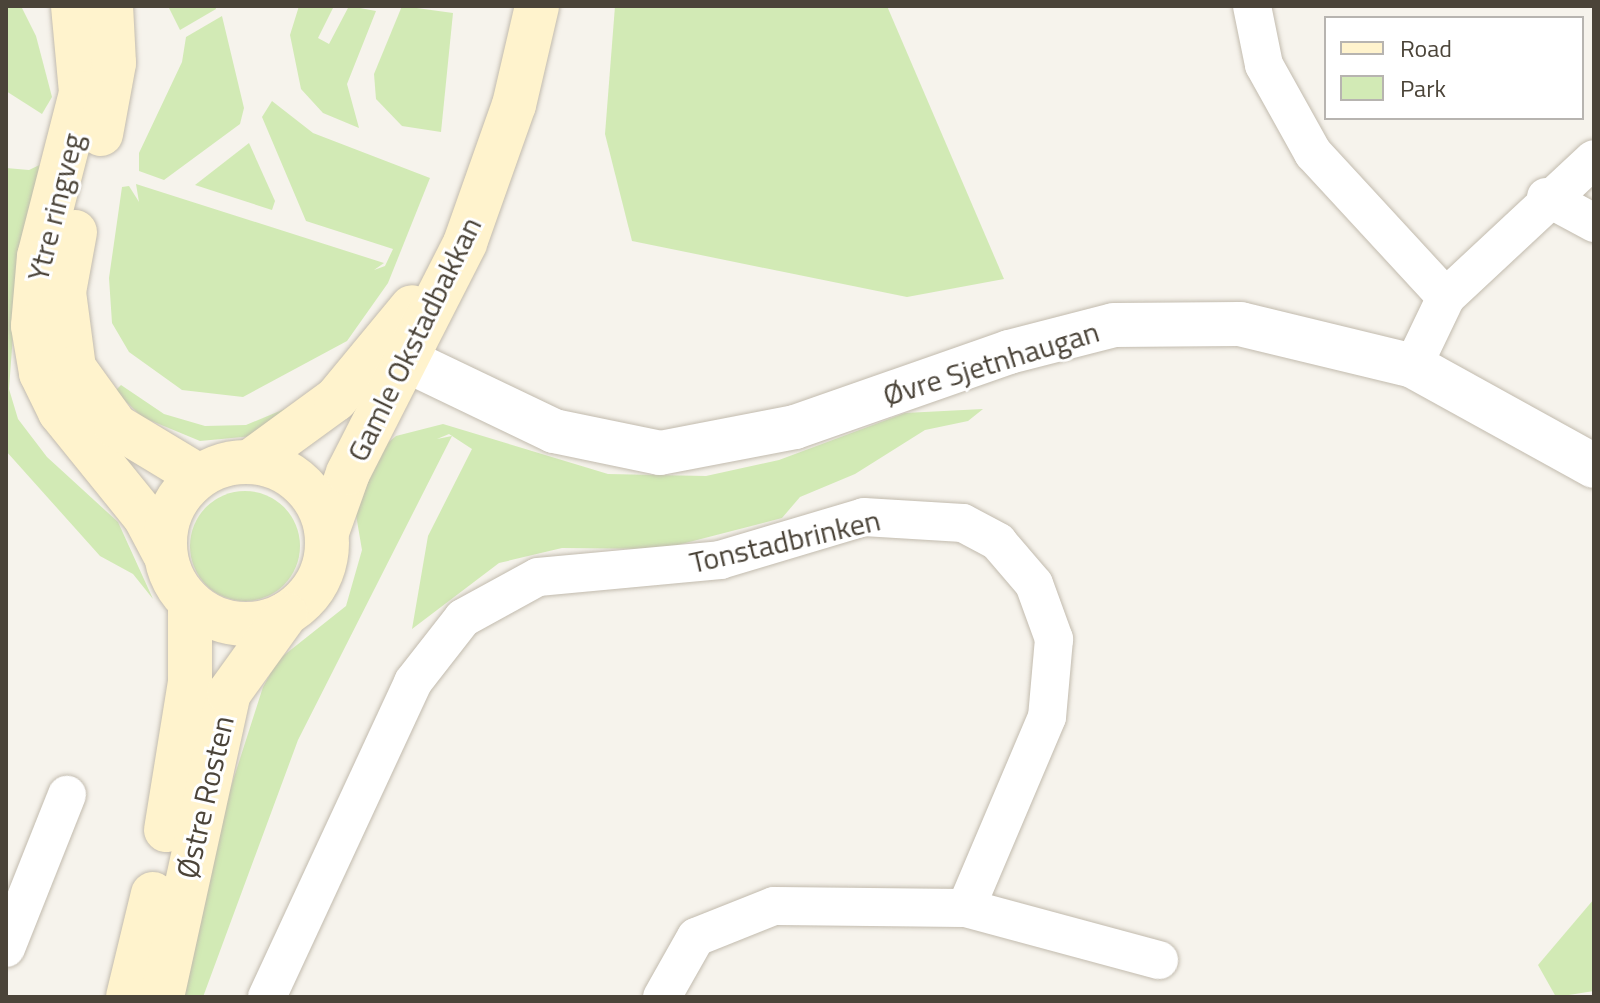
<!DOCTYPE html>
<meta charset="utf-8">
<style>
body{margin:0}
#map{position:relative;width:1600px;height:1003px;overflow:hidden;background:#f6f3ec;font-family:"Titillium Web",sans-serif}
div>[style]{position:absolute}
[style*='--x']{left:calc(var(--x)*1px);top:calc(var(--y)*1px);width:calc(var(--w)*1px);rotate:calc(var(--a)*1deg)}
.green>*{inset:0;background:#d2eab5}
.round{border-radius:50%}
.roads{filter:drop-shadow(0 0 2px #c2bbae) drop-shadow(0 0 2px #c2bbae)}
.minor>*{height:38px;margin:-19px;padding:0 19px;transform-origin:19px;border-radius:19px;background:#fff}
.tertiary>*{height:44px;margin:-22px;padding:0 22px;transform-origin:22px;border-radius:22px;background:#fff}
.secondary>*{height:44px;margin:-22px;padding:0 22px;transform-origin:22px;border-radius:22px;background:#fff3cd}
.secondary>.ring{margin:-22px;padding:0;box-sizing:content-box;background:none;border:44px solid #fff3cd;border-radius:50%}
span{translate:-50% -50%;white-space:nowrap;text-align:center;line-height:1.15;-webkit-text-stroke:6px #fff;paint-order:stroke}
.street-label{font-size:30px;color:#4b4439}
.frame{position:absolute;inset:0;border:8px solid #4b4439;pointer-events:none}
.legend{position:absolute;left:1324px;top:16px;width:260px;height:104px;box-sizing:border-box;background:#fff;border:2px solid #b7b4b0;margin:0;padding:10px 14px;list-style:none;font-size:24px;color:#4b4439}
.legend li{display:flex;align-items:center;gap:16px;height:40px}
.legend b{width:40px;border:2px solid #b7b4b0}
</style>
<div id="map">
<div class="green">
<i style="clip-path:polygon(6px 6px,21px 6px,36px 36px,52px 97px,42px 114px,6px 91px)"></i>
<i style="clip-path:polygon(168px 6px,215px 6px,216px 9px,180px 30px)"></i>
<i style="clip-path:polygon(299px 6px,334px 6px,318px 38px,329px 44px,349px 6px,376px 11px,347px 84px,359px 128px,323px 113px,301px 89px,290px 35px)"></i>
<i style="clip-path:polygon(402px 6px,453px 13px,441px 132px,402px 126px,376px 99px,374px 74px)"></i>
<i style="clip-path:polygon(615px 6px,887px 6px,1004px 279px,907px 297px,632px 241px,605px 134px)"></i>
<i style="clip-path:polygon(222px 16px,244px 108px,240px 124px,164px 180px,139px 171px,139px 153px,182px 62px,186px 37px)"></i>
<i style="clip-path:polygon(272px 101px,313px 133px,430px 178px,388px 283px,347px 341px,243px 397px,182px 390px,129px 352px,112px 323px,109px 278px,122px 187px,129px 186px,139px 202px,136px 184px,384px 263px,374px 270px,385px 266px,393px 249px,306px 221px,262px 117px)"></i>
<i style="clip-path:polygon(249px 143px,275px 201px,272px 210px,195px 185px)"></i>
<i style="clip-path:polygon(50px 160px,16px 294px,9px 389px,18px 419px,47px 457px,118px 522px,153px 599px,133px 574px,100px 556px,6px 451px,6px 168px,29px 170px)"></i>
<i style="clip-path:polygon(121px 385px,164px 414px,205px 426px,246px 425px,294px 405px,263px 435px,200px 441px,142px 417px,115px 391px)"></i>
<i style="clip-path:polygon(983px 409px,968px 421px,925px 430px,855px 474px,800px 497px,782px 518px,662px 549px,562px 548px,499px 563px,412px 629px,428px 536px,472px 449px,449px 434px,437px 439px,452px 436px,298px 740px,203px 997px,182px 997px,212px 846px,263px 687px,278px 660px,346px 606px,362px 550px,355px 509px,383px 447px,396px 436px,443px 424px,608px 474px,706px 476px,779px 460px,905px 413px)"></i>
<i class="round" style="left:190px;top:491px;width:110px;height:110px"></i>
<i style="clip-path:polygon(1594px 899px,1594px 991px,1556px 997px,1538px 965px)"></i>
</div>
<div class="roads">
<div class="minor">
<i style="--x:1252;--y:6;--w:60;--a:78.5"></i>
<i style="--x:1264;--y:65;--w:101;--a:60.9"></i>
<i style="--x:1313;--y:153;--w:196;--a:47.3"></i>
<i style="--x:1546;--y:197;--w:55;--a:28.4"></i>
<i style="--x:1413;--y:366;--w:76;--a:-64.4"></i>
<i style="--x:1446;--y:297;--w:202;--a:-43"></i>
<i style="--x:6;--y:948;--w:165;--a:-68.3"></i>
<i style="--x:267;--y:997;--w:347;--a:-65.1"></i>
<i style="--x:413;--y:682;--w:81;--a:-52"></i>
<i style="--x:463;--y:618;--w:85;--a:-28.7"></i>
<i style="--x:538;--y:577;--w:183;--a:-5.3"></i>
<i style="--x:720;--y:560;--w:150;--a:-16.6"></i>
<i style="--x:864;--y:517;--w:99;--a:3.5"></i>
<i style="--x:963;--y:523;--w:40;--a:28"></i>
<i style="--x:998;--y:542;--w:55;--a:49.4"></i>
<i style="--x:1034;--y:584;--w:59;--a:70"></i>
<i style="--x:1054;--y:639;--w:78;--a:95.1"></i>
<i style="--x:1047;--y:717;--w:207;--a:113"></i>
<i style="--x:966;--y:908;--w:200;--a:15.1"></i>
<i style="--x:662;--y:997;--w:69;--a:-60.5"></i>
<i style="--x:696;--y:937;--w:84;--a:-21.7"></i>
<i style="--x:774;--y:906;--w:192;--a:0.6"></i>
</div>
<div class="tertiary">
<i style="--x:410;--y:362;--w:160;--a:25.6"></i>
<i style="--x:554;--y:431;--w:108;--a:11.7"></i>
<i style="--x:660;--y:453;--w:137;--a:-10.9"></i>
<i style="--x:795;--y:427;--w:227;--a:-19.3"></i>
<i style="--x:1009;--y:352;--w:108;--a:-14.4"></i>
<i style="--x:1114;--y:325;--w:126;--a:-0.5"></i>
<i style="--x:1240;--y:324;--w:178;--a:13.6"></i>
<i style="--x:1413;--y:366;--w:207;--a:28.9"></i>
</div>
<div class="secondary">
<i style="--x:73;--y:6;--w:87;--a:84.7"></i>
<i style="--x:81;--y:93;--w:168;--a:104.4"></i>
<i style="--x:39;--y:256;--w:70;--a:94.9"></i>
<i style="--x:33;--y:326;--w:48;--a:80.3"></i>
<i style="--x:41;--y:373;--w:43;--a:64"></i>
<i style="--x:60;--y:412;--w:135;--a:51"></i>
<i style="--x:145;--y:517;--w:40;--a:62"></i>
<i style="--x:101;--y:134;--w:72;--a:-79.6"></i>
<i style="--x:114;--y:63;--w:57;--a:-93"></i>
<i style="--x:75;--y:232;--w:61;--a:100.4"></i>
<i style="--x:64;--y:292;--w:77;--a:82.5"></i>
<i style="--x:74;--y:368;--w:72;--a:54.1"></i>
<i style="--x:116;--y:426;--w:97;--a:31.1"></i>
<i style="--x:251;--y:461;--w:105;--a:-36.1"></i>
<i style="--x:336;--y:399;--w:119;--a:-50.4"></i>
<i class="ring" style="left:165px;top:462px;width:118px;height:118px"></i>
<i style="--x:327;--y:532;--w:63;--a:-70.4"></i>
<i style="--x:348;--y:473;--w:258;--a:-63"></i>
<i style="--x:465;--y:243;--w:146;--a:-70.5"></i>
<i style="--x:514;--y:105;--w:102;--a:-76.9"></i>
<i style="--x:166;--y:830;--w:151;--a:-80.8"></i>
<i style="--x:190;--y:681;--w:78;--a:-90"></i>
<i style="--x:128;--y:997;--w:106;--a:-76.4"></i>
<i style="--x:162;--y:997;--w:311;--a:-77.6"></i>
<i style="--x:229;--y:693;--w:97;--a:-54.2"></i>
</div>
</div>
<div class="street-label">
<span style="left:55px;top:207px;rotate:-76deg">Ytre ringveg</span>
<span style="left:414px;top:339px;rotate:-64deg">Gamle Okstadbakkan</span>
<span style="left:991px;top:363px;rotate:-17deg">Øvre Sjetnhaugan</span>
<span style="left:785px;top:541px;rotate:-13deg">Tonstadbrinken</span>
<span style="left:205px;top:797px;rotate:-77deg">Østre Rosten</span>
</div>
<div class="frame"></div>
<ul class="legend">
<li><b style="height:10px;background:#fff3cd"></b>Road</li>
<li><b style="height:22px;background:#d2eab5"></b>Park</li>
</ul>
</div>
